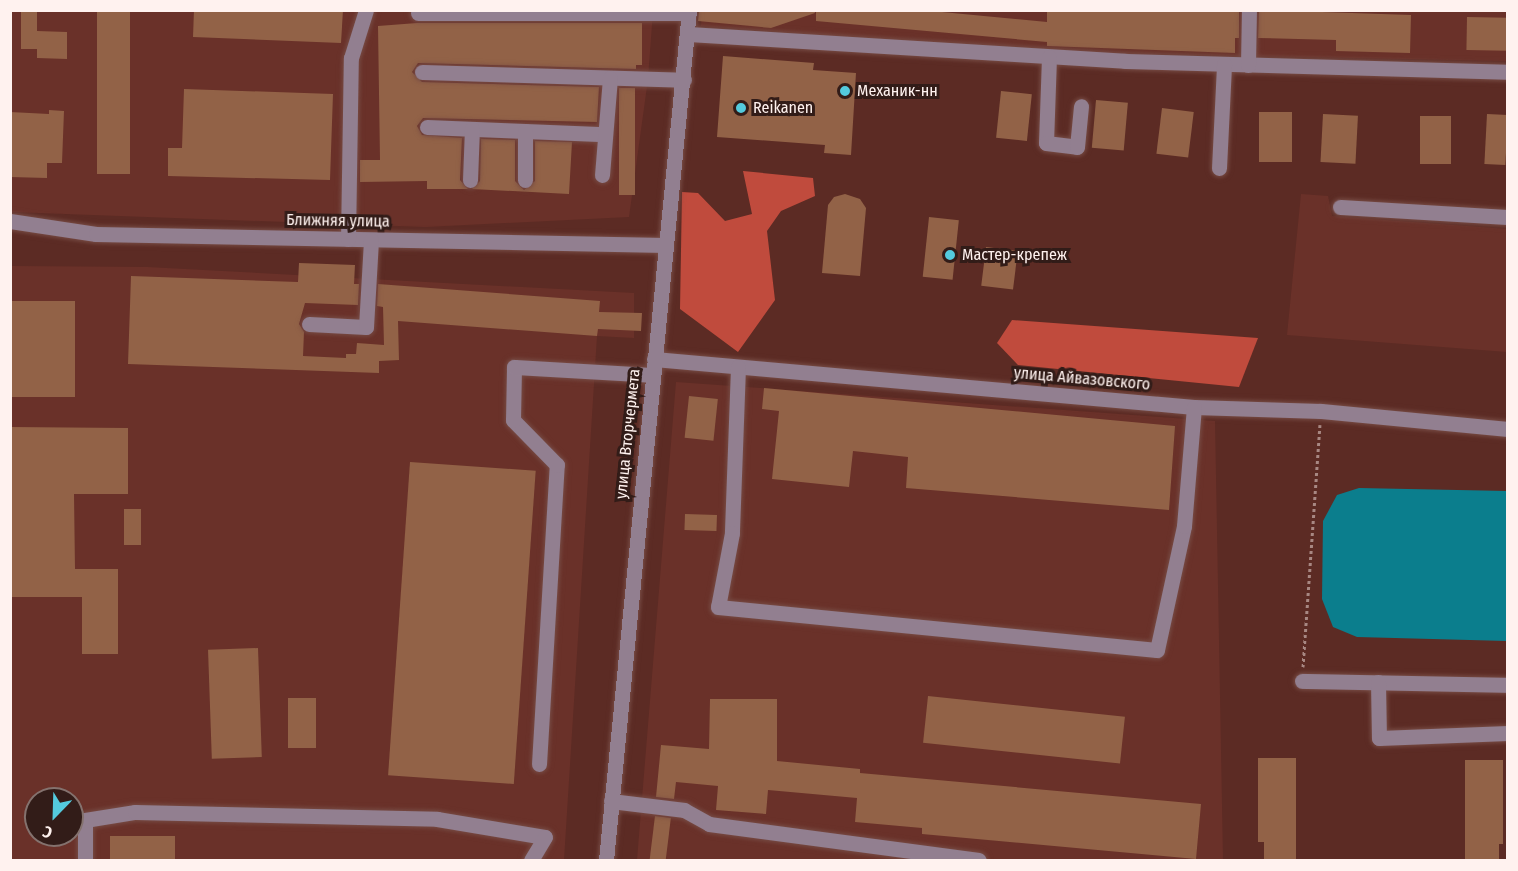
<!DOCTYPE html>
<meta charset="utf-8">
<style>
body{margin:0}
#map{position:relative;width:1518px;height:871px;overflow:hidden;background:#5c2b24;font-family:"Fira Sans Condensed",sans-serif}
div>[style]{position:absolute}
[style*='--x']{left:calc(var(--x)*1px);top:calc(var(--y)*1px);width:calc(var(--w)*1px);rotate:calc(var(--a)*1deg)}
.built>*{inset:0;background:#6a3129}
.forest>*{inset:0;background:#c04b3d}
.water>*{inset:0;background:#0b7e8d}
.building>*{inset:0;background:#926247;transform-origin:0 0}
.path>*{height:3px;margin-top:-1.5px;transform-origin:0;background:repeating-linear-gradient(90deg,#a88883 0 3px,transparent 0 6px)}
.roads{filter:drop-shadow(0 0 2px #764b44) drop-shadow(0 0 2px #764b44)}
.minor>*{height:15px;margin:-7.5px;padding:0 7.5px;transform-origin:7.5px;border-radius:7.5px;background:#927f90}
.dots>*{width:16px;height:16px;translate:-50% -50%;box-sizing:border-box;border:3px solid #321c18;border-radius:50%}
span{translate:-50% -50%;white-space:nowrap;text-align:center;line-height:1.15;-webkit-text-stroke:6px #321c18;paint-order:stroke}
.poi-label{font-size:16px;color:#fff2ef}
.left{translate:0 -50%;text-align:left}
.street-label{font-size:16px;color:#fff2ef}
.frame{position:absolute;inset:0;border:12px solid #fff2ef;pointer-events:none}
.north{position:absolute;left:24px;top:787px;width:60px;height:60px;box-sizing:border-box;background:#321c18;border:2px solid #84726e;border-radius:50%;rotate:203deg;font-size:16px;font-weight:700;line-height:24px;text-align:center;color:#fff2ef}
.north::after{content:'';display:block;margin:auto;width:21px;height:27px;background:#54cadd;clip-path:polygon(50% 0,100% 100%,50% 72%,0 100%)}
</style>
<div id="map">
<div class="built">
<i style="clip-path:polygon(702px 10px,1507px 10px,1508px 61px,1040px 52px,701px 26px)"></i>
<i style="clip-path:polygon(11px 11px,653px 11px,648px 79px,629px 217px,425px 227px,11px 212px)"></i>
<i style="clip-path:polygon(1301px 194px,1328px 196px,1332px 216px,1507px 229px,1507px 352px,1287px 335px)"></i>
<i style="clip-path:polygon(evenodd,11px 266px,147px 267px,634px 293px,634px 338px,597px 336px,564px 860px,11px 860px,11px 266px,36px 799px,72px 799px,72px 835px,36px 835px,36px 799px)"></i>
<i style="clip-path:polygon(676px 382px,1215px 421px,1223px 860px,637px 860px)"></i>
</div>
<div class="forest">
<i style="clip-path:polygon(743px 171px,813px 178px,815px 196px,781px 211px,767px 231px,775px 300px,738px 352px,680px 309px,682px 192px,698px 193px,725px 221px,752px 214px)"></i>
<i style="clip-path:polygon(1012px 320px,1258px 338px,1239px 387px,1018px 365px,997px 343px)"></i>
</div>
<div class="water">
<i style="clip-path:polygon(1359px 488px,1507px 491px,1507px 641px,1357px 637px,1333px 627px,1322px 599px,1323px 521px,1337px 495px)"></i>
</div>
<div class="building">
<i style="clip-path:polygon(21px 10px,37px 10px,37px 31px,67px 32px,67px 59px,37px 58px,37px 49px,21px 49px)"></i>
<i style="left:97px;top:10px;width:33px;height:164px"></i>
<i style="clip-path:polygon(194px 10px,343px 10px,341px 43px,193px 37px)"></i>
<i style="clip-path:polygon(699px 10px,814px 10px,815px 13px,771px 28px,698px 21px)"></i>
<i style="clip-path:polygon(816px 10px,921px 10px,1047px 22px,1047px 10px,1239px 10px,1239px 38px,1235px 38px,1235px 53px,1047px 46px,1047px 42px,816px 21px)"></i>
<i style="clip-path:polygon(1259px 10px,1411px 15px,1410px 53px,1336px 51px,1336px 40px,1258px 38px)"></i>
<i style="left:1467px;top:17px;width:41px;height:33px;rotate:1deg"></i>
<i style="clip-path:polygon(417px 23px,642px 23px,642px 65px,636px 65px,636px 69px,418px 63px,412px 72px,422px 82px,599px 87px,597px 122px,423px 118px,417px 126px,422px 135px,462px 138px,460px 180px,468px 189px,427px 189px,427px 181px,360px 182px,360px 160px,380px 160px,378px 26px)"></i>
<i style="clip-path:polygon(723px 56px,814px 63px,813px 70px,856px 73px,851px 155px,824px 153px,825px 145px,717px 137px)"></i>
<i style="left:619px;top:88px;width:16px;height:107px"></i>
<i style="clip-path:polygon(184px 89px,333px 94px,330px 180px,168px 176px,168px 148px,182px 148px)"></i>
<i style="left:1001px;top:91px;width:31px;height:47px;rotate:6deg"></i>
<i style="left:1096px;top:100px;width:32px;height:48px;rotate:5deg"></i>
<i style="left:1162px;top:108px;width:32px;height:46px;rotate:7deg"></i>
<i style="clip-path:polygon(49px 110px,64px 111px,62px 163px,47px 163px,47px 178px,10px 177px,10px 112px,49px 114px)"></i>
<i style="left:1259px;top:112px;width:33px;height:50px"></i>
<i style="left:1323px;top:114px;width:35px;height:48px;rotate:3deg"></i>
<i style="left:1487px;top:114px;width:21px;height:50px;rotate:3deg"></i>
<i style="left:1420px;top:116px;width:31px;height:48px"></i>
<i style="clip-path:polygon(481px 139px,515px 140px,515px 181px,524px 190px,535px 181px,535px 141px,572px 142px,569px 194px,472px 189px,480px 181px)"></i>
<i style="clip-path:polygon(845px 194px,860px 199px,866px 208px,860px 276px,822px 273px,828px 205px,834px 197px)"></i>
<i style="left:929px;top:217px;width:30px;height:60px;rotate:6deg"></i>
<i style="left:986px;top:247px;width:32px;height:39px;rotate:7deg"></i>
<i style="clip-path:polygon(299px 263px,355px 265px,354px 284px,359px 284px,358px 305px,305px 303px,299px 324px,304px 332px,303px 356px,346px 358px,346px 354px,356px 354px,357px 343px,384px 345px,383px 307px,377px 306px,378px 284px,600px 301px,599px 312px,642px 313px,641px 331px,598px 329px,597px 336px,398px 321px,399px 360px,379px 361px,379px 373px,128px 364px,131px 276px,298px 282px)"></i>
<i style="left:10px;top:301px;width:65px;height:96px"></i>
<i style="clip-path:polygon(764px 388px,1175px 426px,1169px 510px,906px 488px,908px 457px,853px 451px,849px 487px,772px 479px,779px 411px,762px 409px)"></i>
<i style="left:689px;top:396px;width:29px;height:42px;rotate:6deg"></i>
<i style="clip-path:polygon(10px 427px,128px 428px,128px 494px,74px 494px,75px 569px,118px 569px,118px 654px,82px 654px,82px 597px,10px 597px)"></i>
<i style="left:410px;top:462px;width:126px;height:314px;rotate:4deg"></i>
<i style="left:124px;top:509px;width:17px;height:36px"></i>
<i style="left:685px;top:514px;width:32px;height:16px;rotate:2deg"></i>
<i style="left:258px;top:648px;width:109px;height:50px;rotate:88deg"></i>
<i style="left:928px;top:696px;width:198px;height:47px;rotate:6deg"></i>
<i style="left:316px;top:698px;width:50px;height:28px;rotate:90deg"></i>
<i style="clip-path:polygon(710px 699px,777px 699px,777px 761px,860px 769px,860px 773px,1201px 804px,1196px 859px,922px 834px,922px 828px,855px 822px,857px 798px,768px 790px,766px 814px,716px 810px,718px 786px,676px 782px,674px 799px,656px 797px,661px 745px,709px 749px)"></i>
<i style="clip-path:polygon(1258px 758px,1296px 758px,1296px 861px,1264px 861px,1264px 842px,1258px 842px)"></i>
<i style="clip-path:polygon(1465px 760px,1503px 760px,1503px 844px,1499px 844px,1499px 861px,1465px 861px)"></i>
<i style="left:655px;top:816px;width:16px;height:45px;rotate:7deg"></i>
<i style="left:110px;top:836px;width:65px;height:25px"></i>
</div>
<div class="path">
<i style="--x:1303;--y:667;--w:243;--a:-86"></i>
</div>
<div class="roads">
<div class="minor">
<i style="--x:418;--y:13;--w:271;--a:0"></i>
<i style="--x:688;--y:34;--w:438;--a:3.5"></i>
<i style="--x:1125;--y:61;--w:383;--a:1.6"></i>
<i style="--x:1049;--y:57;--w:86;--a:92"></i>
<i style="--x:1046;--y:143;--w:31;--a:7"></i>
<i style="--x:1077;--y:147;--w:41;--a:-84.4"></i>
<i style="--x:1248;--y:65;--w:55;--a:-89"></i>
<i style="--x:422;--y:72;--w:262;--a:1.7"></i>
<i style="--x:427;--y:127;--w:178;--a:2.3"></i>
<i style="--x:1219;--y:168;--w:104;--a:-87.2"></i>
<i style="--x:602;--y:175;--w:97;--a:-85.3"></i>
<i style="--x:470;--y:180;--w:51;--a:-87.8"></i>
<i style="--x:525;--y:180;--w:49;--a:-90"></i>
<i style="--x:1340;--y:207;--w:168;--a:3.4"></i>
<i style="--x:10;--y:221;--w:87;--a:8.6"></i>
<i style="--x:96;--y:234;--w:570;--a:1.11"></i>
<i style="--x:348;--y:239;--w:181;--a:-89.1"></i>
<i style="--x:351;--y:58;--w:50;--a:-72.6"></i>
<i style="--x:309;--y:324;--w:57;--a:3"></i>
<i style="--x:366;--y:327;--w:87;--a:-86.7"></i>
<i style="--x:654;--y:359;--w:542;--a:5.08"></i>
<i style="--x:1194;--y:407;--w:127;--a:1.8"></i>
<i style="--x:1321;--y:411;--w:188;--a:5.5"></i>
<i style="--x:738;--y:367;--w:166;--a:92.1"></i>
<i style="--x:732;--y:533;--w:75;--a:100.7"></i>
<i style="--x:718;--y:607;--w:441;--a:5.6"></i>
<i style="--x:1157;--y:650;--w:127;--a:-77.7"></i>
<i style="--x:1184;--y:526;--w:119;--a:-85.2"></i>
<i style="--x:1302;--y:681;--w:206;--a:1.1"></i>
<i style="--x:1378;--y:682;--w:56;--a:89"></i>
<i style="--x:1379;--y:738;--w:129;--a:-2.2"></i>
<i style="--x:539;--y:764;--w:300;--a:-86.6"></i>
<i style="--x:557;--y:465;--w:63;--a:-134.4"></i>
<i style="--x:513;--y:420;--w:53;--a:-88.9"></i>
<i style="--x:514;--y:367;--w:138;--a:3.3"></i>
<i style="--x:611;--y:801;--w:74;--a:7"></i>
<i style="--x:684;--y:810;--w:29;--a:29"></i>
<i style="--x:709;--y:824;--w:272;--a:7.6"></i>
<i style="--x:85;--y:860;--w:40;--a:-90"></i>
<i style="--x:85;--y:820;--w:51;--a:-9.1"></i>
<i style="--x:135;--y:812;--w:302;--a:1.3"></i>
<i style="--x:437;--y:819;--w:109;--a:9.5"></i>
<i style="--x:545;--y:837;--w:27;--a:121"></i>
<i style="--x:606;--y:860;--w:854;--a:-84.42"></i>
</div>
</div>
<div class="dots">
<i style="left:845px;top:91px;background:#54cadd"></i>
<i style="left:741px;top:108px;background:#54cadd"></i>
<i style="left:950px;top:255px;background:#54cadd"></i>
</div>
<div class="poi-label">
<span class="left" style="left:857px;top:91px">Механик-нн</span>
<span class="left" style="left:753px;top:108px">Reikanen</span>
<span class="left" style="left:962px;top:255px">Мастер-крепеж</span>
</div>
<div class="street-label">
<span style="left:338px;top:221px;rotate:1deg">Ближняя улица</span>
<span style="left:1082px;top:379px;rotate:5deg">улица Айвазовского</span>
<span style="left:628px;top:434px;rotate:-84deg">улица Вторчермета</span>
</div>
<div class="frame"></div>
<div class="north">С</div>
</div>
